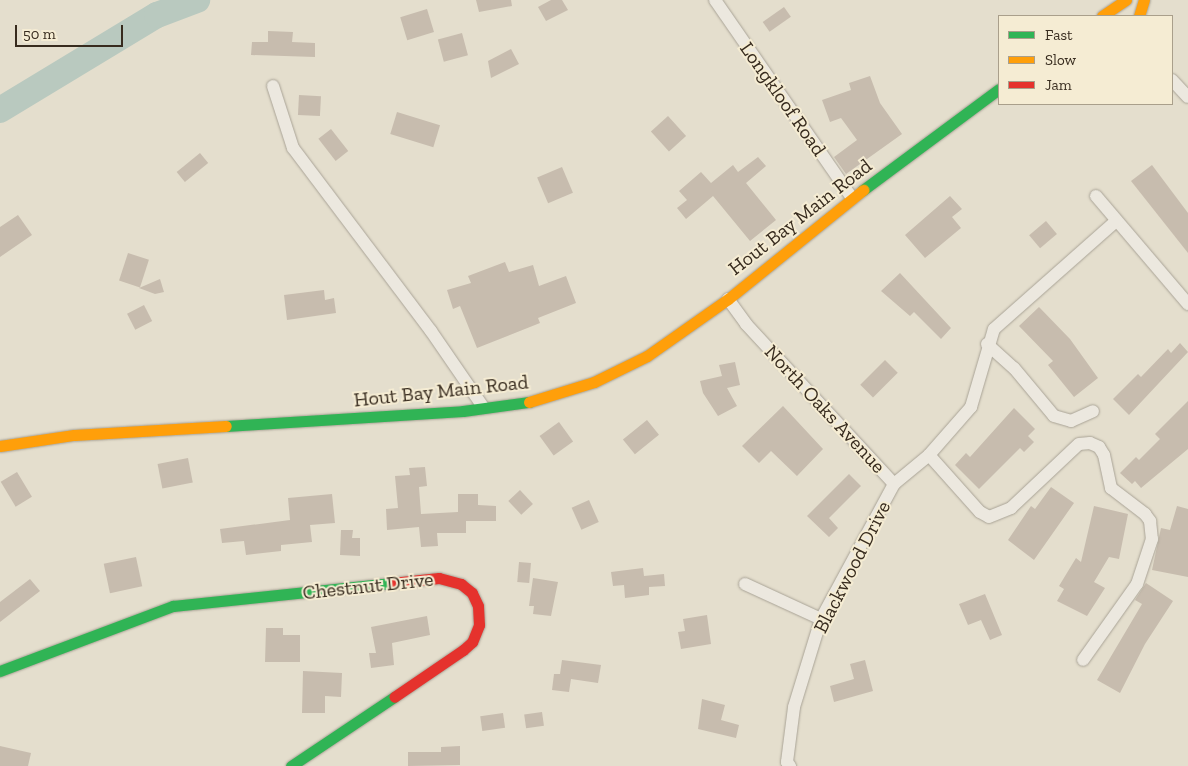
<!DOCTYPE html>
<style>
body{margin:0}
#map{position:relative;width:1188px;height:766px;overflow:hidden;background:#e4decd;font-family:"Zilla Slab",serif}
div>[style]{position:absolute}
[style*='--x']{left:calc(var(--x)*1px);top:calc(var(--y)*1px);width:calc(var(--w)*1px);rotate:calc(var(--a)*1deg)}
.river>*{height:26px;margin:-13px;padding:0 13px;transform-origin:13px;border-radius:13px;background:#b9c9bf}
.building>*{inset:0;background:#c7bcae;transform-origin:0 0}
.roads{filter:drop-shadow(0 0 1px #a9a396) drop-shadow(0 0 1px #a9a396)}
.street>*{height:12px;margin:-6px;padding:0 6px;transform-origin:6px;border-radius:6px;background:#ece8df}
.fast>*{height:11px;margin:-5.5px;padding:0 5.5px;transform-origin:5.5px;border-radius:5.5px;background:#30b455}
.slow>*{height:11px;margin:-5.5px;padding:0 5.5px;transform-origin:5.5px;border-radius:5.5px;background:#ff9f0a}
.jam>*{height:11px;margin:-5.5px;padding:0 5.5px;transform-origin:5.5px;border-radius:5.5px;background:#e5322d}
span{translate:-50% -50%;white-space:nowrap;text-align:center;line-height:1.15;-webkit-text-stroke:4px #f5ecd3;paint-order:stroke}
.street-label{font-size:20px;color:#372b1e}
.legend{position:absolute;left:998px;top:15px;width:175px;height:90px;box-sizing:border-box;background:#f5ecd3;border:1px solid #a99f8b;margin:0;padding:6px 9px;list-style:none;font-size:15px;color:#372b1e}
.legend li{display:flex;align-items:center;gap:10px;height:25px}
.legend b{width:25px;border:1px solid #a99f8b}
.scale{position:absolute;left:15px;top:25px;width:108px;height:22px;box-sizing:border-box;border:2px solid #372b1e;border-top:0;padding-left:6px;font-size:15px;line-height:18px;white-space:nowrap;color:#372b1e;-webkit-text-stroke:4px #f5ecd3;paint-order:stroke}
</style>
<div id="map">
<div class="river">
<i style="--x:0;--y:110;--w:184;--a:-31.2"></i>
<i style="--x:157;--y:15;--w:43;--a:-20.6"></i>
</div>
<div class="building">
<i style="clip-path:polygon(476px 0,511px 0,512px 6px,479px 12px)"></i>
<i style="clip-path:polygon(551px 0,562px 0,568px 10px,546px 21px,538px 7px)"></i>
<i style="left:784px;top:7px;width:12px;height:26px;rotate:55deg"></i>
<i style="left:427px;top:9px;width:24px;height:28px;rotate:73deg"></i>
<i style="clip-path:polygon(268px 31px,293px 32px,292px 42px,315px 43px,315px 57px,251px 55px,252px 42px,268px 42px)"></i>
<i style="left:462px;top:33px;width:23px;height:25px;rotate:75deg"></i>
<i style="clip-path:polygon(511px 49px,519px 64px,491px 78px,488px 61px)"></i>
<i style="clip-path:polygon(870px 76px,880px 103px,902px 134px,846px 174px,834px 157px,857px 140px,841px 118px,830px 122px,822px 100px,851px 90px,849px 83px)"></i>
<i style="left:299px;top:95px;width:22px;height:20px;rotate:3deg"></i>
<i style="left:397px;top:112px;width:45px;height:23px;rotate:17deg"></i>
<i style="left:668px;top:116px;width:27px;height:23px;rotate:48deg"></i>
<i style="left:331px;top:129px;width:28px;height:16px;rotate:52deg"></i>
<i style="left:200px;top:153px;width:13px;height:30px;rotate:51deg"></i>
<i style="clip-path:polygon(758px 157px,766px 166px,746px 183px,776px 220px,750px 241px,713px 196px,686px 219px,677px 208px,687px 200px,679px 191px,701px 172px,711px 183px,733px 165px,738px 172px)"></i>
<i style="clip-path:polygon(1152px 165px,1188px 213px,1188px 253px,1131px 181px)"></i>
<i style="left:562px;top:167px;width:28px;height:27px;rotate:67deg"></i>
<i style="clip-path:polygon(950px 196px,962px 209px,952px 217px,961px 228px,925px 258px,905px 235px)"></i>
<i style="clip-path:polygon(18px 215px,32px 235px,0 257px,0 227px)"></i>
<i style="left:1046px;top:221px;width:17px;height:22px;rotate:50deg"></i>
<i style="left:128px;top:253px;width:22px;height:29px;rotate:18deg"></i>
<i style="clip-path:polygon(505px 262px,509px 272px,533px 265px,539px 286px,566px 276px,576px 303px,538px 318px,540px 323px,477px 348px,460px 306px,453px 309px,447px 290px,471px 283px,468px 276px)"></i>
<i style="clip-path:polygon(900px 273px,951px 328px,941px 339px,914px 312px,910px 316px,881px 291px)"></i>
<i style="clip-path:polygon(160px 279px,164px 292px,155px 294px,139px 288px)"></i>
<i style="clip-path:polygon(324px 290px,325px 300px,334px 298px,336px 313px,287px 320px,284px 295px)"></i>
<i style="left:144px;top:305px;width:18px;height:19px;rotate:63deg"></i>
<i style="clip-path:polygon(1039px 307px,1070px 339px,1098px 378px,1074px 397px,1048px 365px,1053px 361px,1019px 326px)"></i>
<i style="clip-path:polygon(1180px 343px,1188px 352px,1129px 415px,1113px 399px,1138px 374px,1141px 377px,1168px 349px,1171px 353px)"></i>
<i style="left:885px;top:360px;width:18px;height:35px;rotate:45deg"></i>
<i style="clip-path:polygon(735px 362px,740px 385px,727px 388px,737px 406px,718px 416px,703px 393px,700px 381px,722px 376px,719px 365px)"></i>
<i style="clip-path:polygon(1188px 401px,1188px 449px,1141px 488px,1135px 481px,1132px 484px,1120px 473px,1136px 457px,1139px 460px,1160px 439px,1155px 434px)"></i>
<i style="clip-path:polygon(783px 406px,823px 449px,797px 476px,771px 451px,759px 463px,742px 446px)"></i>
<i style="clip-path:polygon(1014px 408px,1035px 429px,1028px 436px,1034px 442px,1024px 452px,1020px 448px,979px 489px,955px 465px,966px 453px,970px 457px)"></i>
<i style="left:647px;top:420px;width:19px;height:31px;rotate:51deg"></i>
<i style="left:559px;top:422px;width:24px;height:24px;rotate:54deg"></i>
<i style="left:188px;top:458px;width:25px;height:31px;rotate:79deg"></i>
<i style="clip-path:polygon(425px 467px,427px 486px,419px 487px,421px 514px,458px 512px,458px 494px,478px 494px,478px 505px,496px 506px,496px 521px,466px 521px,466px 533px,437px 533px,438px 546px,421px 547px,419px 527px,387px 530px,386px 509px,398px 508px,395px 476px,410px 475px,409px 468px)"></i>
<i style="left:17px;top:472px;width:29px;height:19px;rotate:59deg"></i>
<i style="clip-path:polygon(849px 474px,861px 486px,829px 518px,838px 528px,829px 537px,807px 516px)"></i>
<i style="clip-path:polygon(1051px 487px,1074px 503px,1034px 560px,1008px 540px,1031px 506px,1035px 509px)"></i>
<i style="left:520px;top:490px;width:19px;height:16px;rotate:47deg"></i>
<i style="clip-path:polygon(332px 494px,335px 523px,310px 525px,312px 542px,281px 545px,281px 551px,246px 555px,244px 541px,222px 543px,220px 529px,290px 520px,288px 498px)"></i>
<i style="left:589px;top:500px;width:24px;height:19px;rotate:66deg"></i>
<i style="clip-path:polygon(1094px 506px,1128px 514px,1119px 559px,1109px 557px,1094px 582px,1105px 588px,1087px 616px,1057px 601px,1064px 589px,1059px 586px,1076px 558px,1081px 562px)"></i>
<i style="clip-path:polygon(1177px 506px,1188px 509px,1188px 577px,1152px 570px,1161px 528px,1170px 530px)"></i>
<i style="clip-path:polygon(341px 530px,353px 530px,352px 538px,360px 538px,360px 556px,340px 555px)"></i>
<i style="left:136px;top:557px;width:30px;height:33px;rotate:78deg"></i>
<i style="left:519px;top:562px;width:12px;height:20px;rotate:5deg"></i>
<i style="clip-path:polygon(643px 568px,644px 576px,664px 574px,665px 586px,649px 587px,649px 595px,625px 598px,624px 585px,613px 586px,611px 572px)"></i>
<i style="clip-path:polygon(533px 578px,558px 582px,551px 616px,533px 614px,534px 606px,529px 606px)"></i>
<i style="clip-path:polygon(30px 579px,40px 591px,0 622px,0 602px)"></i>
<i style="clip-path:polygon(1146px 583px,1173px 601px,1145px 644px,1120px 693px,1097px 680px,1142px 604px,1135px 600px)"></i>
<i style="clip-path:polygon(985px 594px,1002px 635px,990px 640px,981px 620px,968px 625px,959px 604px)"></i>
<i style="clip-path:polygon(707px 615px,711px 644px,681px 649px,678px 632px,685px 631px,683px 619px)"></i>
<i style="clip-path:polygon(427px 616px,430px 635px,392px 643px,394px 665px,371px 668px,369px 653px,376px 653px,371px 627px)"></i>
<i style="clip-path:polygon(266px 628px,283px 628px,283px 635px,300px 635px,300px 662px,265px 662px)"></i>
<i style="clip-path:polygon(562px 660px,601px 665px,598px 683px,571px 679px,569px 692px,552px 690px,554px 674px,560px 674px)"></i>
<i style="clip-path:polygon(865px 660px,873px 691px,834px 702px,830px 686px,854px 679px,850px 664px)"></i>
<i style="clip-path:polygon(303px 671px,342px 673px,341px 697px,325px 696px,325px 713px,302px 713px)"></i>
<i style="clip-path:polygon(702px 699px,725px 705px,721px 720px,739px 725px,736px 738px,698px 729px)"></i>
<i style="left:542px;top:712px;width:14px;height:18px;rotate:82deg"></i>
<i style="left:503px;top:713px;width:15px;height:23px;rotate:82deg"></i>
<i style="clip-path:polygon(0 746px,31px 753px,28px 766px,0 766px)"></i>
<i style="clip-path:polygon(460px 746px,460px 765px,408px 766px,408px 752px,441px 752px,441px 747px)"></i>
</div>
<div class="roads">
<div class="street">
<i style="--x:715;--y:0;--w:241;--a:55.3"></i>
<i style="--x:1172;--y:80;--w:23;--a:47"></i>
<i style="--x:273;--y:86;--w:65;--a:72.1"></i>
<i style="--x:293;--y:148;--w:229;--a:53"></i>
<i style="--x:431;--y:331;--w:93;--a:55.5"></i>
<i style="--x:1096;--y:196;--w:142;--a:49.6"></i>
<i style="--x:728;--y:299;--w:31;--a:54"></i>
<i style="--x:746;--y:324;--w:218;--a:47.2"></i>
<i style="--x:987;--y:344;--w:36;--a:42"></i>
<i style="--x:1014;--y:368;--w:62;--a:50.2"></i>
<i style="--x:1054;--y:416;--w:18;--a:16"></i>
<i style="--x:1071;--y:421;--w:24;--a:-24"></i>
<i style="--x:929;--y:455;--w:76;--a:48.2"></i>
<i style="--x:980;--y:512;--w:10;--a:29"></i>
<i style="--x:989;--y:517;--w:24;--a:-22"></i>
<i style="--x:1011;--y:508;--w:93;--a:-43.3"></i>
<i style="--x:1079;--y:444;--w:11;--a:-5"></i>
<i style="--x:1090;--y:443;--w:10;--a:24"></i>
<i style="--x:1099;--y:447;--w:9;--a:58"></i>
<i style="--x:1104;--y:455;--w:34;--a:78"></i>
<i style="--x:1111;--y:488;--w:43;--a:37.4"></i>
<i style="--x:1145;--y:514;--w:9;--a:54"></i>
<i style="--x:1150;--y:521;--w:18;--a:84"></i>
<i style="--x:1152;--y:539;--w:47;--a:108.4"></i>
<i style="--x:1137;--y:584;--w:93;--a:125.4"></i>
<i style="--x:745;--y:584;--w:84;--a:24.7"></i>
<i style="--x:790;--y:766;--w:5;--a:-127"></i>
<i style="--x:787;--y:762;--w:55;--a:-82.7"></i>
<i style="--x:794;--y:707;--w:92;--a:-72.9"></i>
<i style="--x:821;--y:619;--w:153;--a:-61.6"></i>
<i style="--x:894;--y:484;--w:45;--a:-39.6"></i>
<i style="--x:929;--y:455;--w:64;--a:-48.8"></i>
<i style="--x:971;--y:407;--w:81;--a:-73.6"></i>
<i style="--x:994;--y:329;--w:163;--a:-41.5"></i>
</div>
<div class="fast">
<i style="--x:863;--y:190;--w:169;--a:-36.6"></i>
<i style="--x:226;--y:426;--w:237;--a:-3.6"></i>
<i style="--x:463;--y:411;--w:67;--a:-7.8"></i>
<i style="--x:0;--y:671;--w:185;--a:-20.6"></i>
<i style="--x:173;--y:606;--w:220;--a:-6"></i>
<i style="--x:291;--y:766;--w:124;--a:-33.8"></i>
</div>
<div class="slow">
<i style="--x:1102;--y:16;--w:29;--a:-34"></i>
<i style="--x:1139;--y:16;--w:17;--a:-73"></i>
<i style="--x:529;--y:402;--w:68;--a:-17.1"></i>
<i style="--x:594;--y:382;--w:59;--a:-26.1"></i>
<i style="--x:647;--y:356;--w:99;--a:-35.1"></i>
<i style="--x:728;--y:299;--w:174;--a:-38.9"></i>
<i style="--x:0;--y:446;--w:75;--a:-8.5"></i>
<i style="--x:74;--y:435;--w:152;--a:-3.4"></i>
</div>
<div class="jam">
<i style="--x:392;--y:583;--w:47;--a:-6.1"></i>
<i style="--x:439;--y:578;--w:23;--a:15"></i>
<i style="--x:461;--y:584;--w:14;--a:39"></i>
<i style="--x:472;--y:593;--w:14;--a:65"></i>
<i style="--x:478;--y:606;--w:19;--a:87"></i>
<i style="--x:479;--y:625;--w:18;--a:112"></i>
<i style="--x:472;--y:642;--w:12;--a:138"></i>
<i style="--x:463;--y:650;--w:83;--a:145.7"></i>
</div>
</div>
<div class="street-label">
<span style="left:783px;top:99px;rotate:55deg">Longkloof Road</span>
<span style="left:800px;top:217px;rotate:-38deg">Hout Bay Main Road</span>
<span style="left:441px;top:391px;rotate:-6deg">Hout Bay Main Road</span>
<span style="left:825px;top:409px;rotate:47deg">North Oaks Avenue</span>
<span style="left:852px;top:567px;rotate:-63deg">Blackwood Drive</span>
<span style="left:368px;top:586px;rotate:-6deg">Chestnut Drive</span>
</div>
<ul class="legend">
<li><b style="height:6px;background:#30b455"></b>Fast</li>
<li><b style="height:6px;background:#ff9f0a"></b>Slow</li>
<li><b style="height:6px;background:#e5322d"></b>Jam</li>
</ul>
<div class="scale">50 m</div>
</div>
